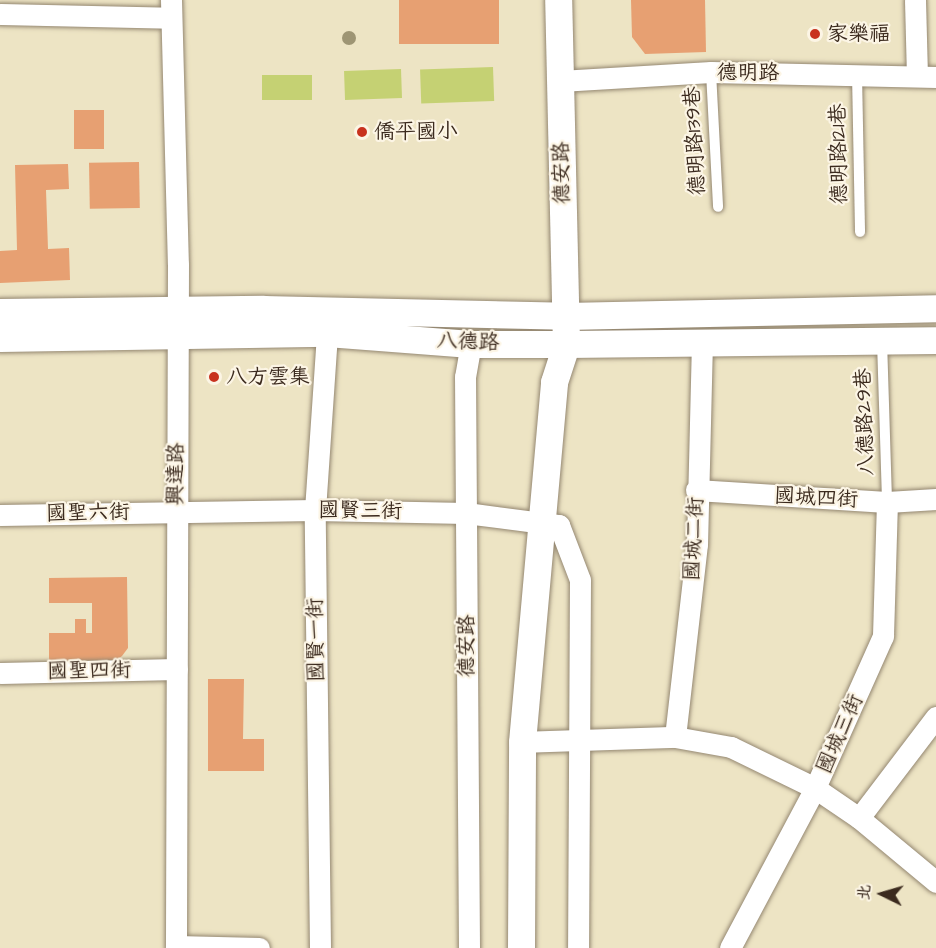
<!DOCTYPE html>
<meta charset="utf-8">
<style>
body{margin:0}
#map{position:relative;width:936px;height:948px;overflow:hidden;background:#ede4c4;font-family:"Architects Daughter","LXGW WenKai TC",sans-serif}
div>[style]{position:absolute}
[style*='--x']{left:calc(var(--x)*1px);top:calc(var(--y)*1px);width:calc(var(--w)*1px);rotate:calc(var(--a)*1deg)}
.green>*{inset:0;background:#c5d173;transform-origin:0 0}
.building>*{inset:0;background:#e7a072;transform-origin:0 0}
.roads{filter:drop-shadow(0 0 2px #948771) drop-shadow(0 0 2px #948771)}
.service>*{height:10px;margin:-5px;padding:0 5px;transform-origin:5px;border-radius:5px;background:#fff}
.minor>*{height:21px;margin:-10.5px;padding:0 10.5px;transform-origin:10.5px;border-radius:10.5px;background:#fff}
.tertiary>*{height:27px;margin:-13.5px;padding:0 13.5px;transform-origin:13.5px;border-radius:13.5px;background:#fff}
.trees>*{width:14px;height:14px;margin:-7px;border-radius:50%;background:#9e9574}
.dots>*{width:16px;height:16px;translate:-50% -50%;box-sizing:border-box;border:3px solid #fcf5e5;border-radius:50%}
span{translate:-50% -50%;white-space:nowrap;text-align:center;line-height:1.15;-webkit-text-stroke:4.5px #fcf5e5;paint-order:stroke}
.poi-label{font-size:21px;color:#3b2a1e}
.left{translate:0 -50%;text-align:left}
.street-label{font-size:21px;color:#3b2a1e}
.north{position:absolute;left:852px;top:864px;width:60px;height:60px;-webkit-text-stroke:4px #fcf5e5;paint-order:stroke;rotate:275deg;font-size:16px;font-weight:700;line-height:24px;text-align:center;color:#3b2a1e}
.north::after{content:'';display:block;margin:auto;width:21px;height:27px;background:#3b2a1e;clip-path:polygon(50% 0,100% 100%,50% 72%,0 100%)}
</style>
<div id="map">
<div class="green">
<i style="left:493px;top:67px;width:34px;height:73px;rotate:88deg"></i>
<i style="left:401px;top:69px;width:29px;height:57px;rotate:88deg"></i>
<i style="left:312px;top:75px;width:25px;height:50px;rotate:90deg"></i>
</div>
<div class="building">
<i style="left:399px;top:0;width:100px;height:44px"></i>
<i style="clip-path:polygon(631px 0,705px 0,706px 52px,645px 54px,632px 37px)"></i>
<i style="left:74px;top:110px;width:30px;height:39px"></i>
<i style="left:139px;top:162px;width:46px;height:50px;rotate:89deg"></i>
<i style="clip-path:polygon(68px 164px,69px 189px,46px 190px,48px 249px,69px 248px,70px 280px,0 283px,0 251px,17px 250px,15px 165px)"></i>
<i style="clip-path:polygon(127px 577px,128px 648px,122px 656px,117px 660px,49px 661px,49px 633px,75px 633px,75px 619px,86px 619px,86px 633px,92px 633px,92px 603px,49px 603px,49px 578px)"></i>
<i style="clip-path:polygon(208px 679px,244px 679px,243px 739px,264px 739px,264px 771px,208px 771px)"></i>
</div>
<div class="roads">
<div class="service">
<i style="--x:711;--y:72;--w:135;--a:87"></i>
<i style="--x:857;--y:74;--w:158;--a:88.9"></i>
<i style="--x:882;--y:341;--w:161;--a:88.2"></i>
</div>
<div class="minor">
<i style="--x:171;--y:0;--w:264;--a:88.5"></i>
<i style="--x:178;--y:264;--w:684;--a:90.17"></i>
<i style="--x:915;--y:0;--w:75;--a:88.5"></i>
<i style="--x:0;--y:14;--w:171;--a:1.3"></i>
<i style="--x:560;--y:81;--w:151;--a:-3.4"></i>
<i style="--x:711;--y:72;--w:225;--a:1.3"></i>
<i style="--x:702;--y:341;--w:203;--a:91.4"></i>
<i style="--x:697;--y:544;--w:194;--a:96.5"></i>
<i style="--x:675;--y:737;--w:57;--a:10.1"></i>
<i style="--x:731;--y:747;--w:93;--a:26"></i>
<i style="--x:815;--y:788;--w:53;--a:34.3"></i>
<i style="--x:859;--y:818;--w:100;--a:39.7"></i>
<i style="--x:696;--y:490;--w:191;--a:3.6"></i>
<i style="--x:887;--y:502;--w:49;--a:-3.5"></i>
<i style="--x:0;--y:515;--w:315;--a:-0.9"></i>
<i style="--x:315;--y:510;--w:151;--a:1.1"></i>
<i style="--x:466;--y:513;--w:94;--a:7.4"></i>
<i style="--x:559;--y:525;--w:59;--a:69.1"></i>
<i style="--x:580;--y:580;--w:368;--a:90.3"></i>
<i style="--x:0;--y:673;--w:177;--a:-1.3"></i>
<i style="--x:522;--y:742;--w:153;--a:-1.9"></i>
<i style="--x:859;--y:818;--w:127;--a:-52.7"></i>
<i style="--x:176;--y:946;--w:83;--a:1.4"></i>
<i style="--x:320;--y:948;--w:438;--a:-90.7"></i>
<i style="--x:315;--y:510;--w:177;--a:-86.1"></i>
<i style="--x:469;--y:948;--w:571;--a:-90.4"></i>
<i style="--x:465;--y:377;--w:34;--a:-80"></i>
<i style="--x:730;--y:948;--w:181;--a:-62"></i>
<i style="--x:815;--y:788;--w:167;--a:-65.9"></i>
<i style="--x:883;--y:636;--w:134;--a:-88.3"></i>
</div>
<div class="tertiary">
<i style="--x:0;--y:312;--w:263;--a:-0.7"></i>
<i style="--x:263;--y:309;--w:302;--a:1.3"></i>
<i style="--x:565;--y:316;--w:371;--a:-1.2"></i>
<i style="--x:0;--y:338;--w:327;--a:-0.9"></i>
<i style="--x:327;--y:333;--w:144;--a:4.4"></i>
<i style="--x:471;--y:344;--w:95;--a:0"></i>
<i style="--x:566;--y:344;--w:370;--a:-0.6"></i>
<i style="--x:521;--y:948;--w:206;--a:-89.7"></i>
<i style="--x:522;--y:742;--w:361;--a:-84.9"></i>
<i style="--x:554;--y:382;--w:40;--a:-72"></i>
<i style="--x:566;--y:344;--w:344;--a:-91.3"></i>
</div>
</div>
<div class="trees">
<i style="left:349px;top:38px"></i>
</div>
<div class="dots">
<i style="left:815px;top:34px;background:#c8321e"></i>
<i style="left:362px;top:132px;background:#c8321e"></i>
<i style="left:214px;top:377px;background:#c8321e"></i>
</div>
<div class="poi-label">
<span class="left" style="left:827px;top:34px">家樂福</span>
<span class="left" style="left:374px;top:132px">僑平國小</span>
<span class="left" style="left:226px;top:377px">八方雲集</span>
</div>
<div class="street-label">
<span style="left:748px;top:73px">德明路</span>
<span style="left:695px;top:141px;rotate:-93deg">德明路139巷</span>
<span style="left:839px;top:154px;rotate:-91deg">德明路121巷</span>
<span style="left:562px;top:173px;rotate:-91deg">德安路</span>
<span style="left:468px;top:342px;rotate:2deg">八德路</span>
<span style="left:865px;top:422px;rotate:-92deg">八德路29巷</span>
<span style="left:176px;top:474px;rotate:-89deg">興達路</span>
<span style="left:816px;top:498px;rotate:3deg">國城四街</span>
<span style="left:360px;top:511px;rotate:1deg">國賢三街</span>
<span style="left:88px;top:513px;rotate:-1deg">國聖六街</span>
<span style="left:694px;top:539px;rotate:-87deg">國城二街</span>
<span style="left:316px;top:640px;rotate:-91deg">國賢一街</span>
<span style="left:467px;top:646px;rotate:-90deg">德安路</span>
<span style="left:89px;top:671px;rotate:-1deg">國聖四街</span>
<span style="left:840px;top:734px;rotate:-66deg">國城三街</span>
</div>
<div class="north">北</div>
</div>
